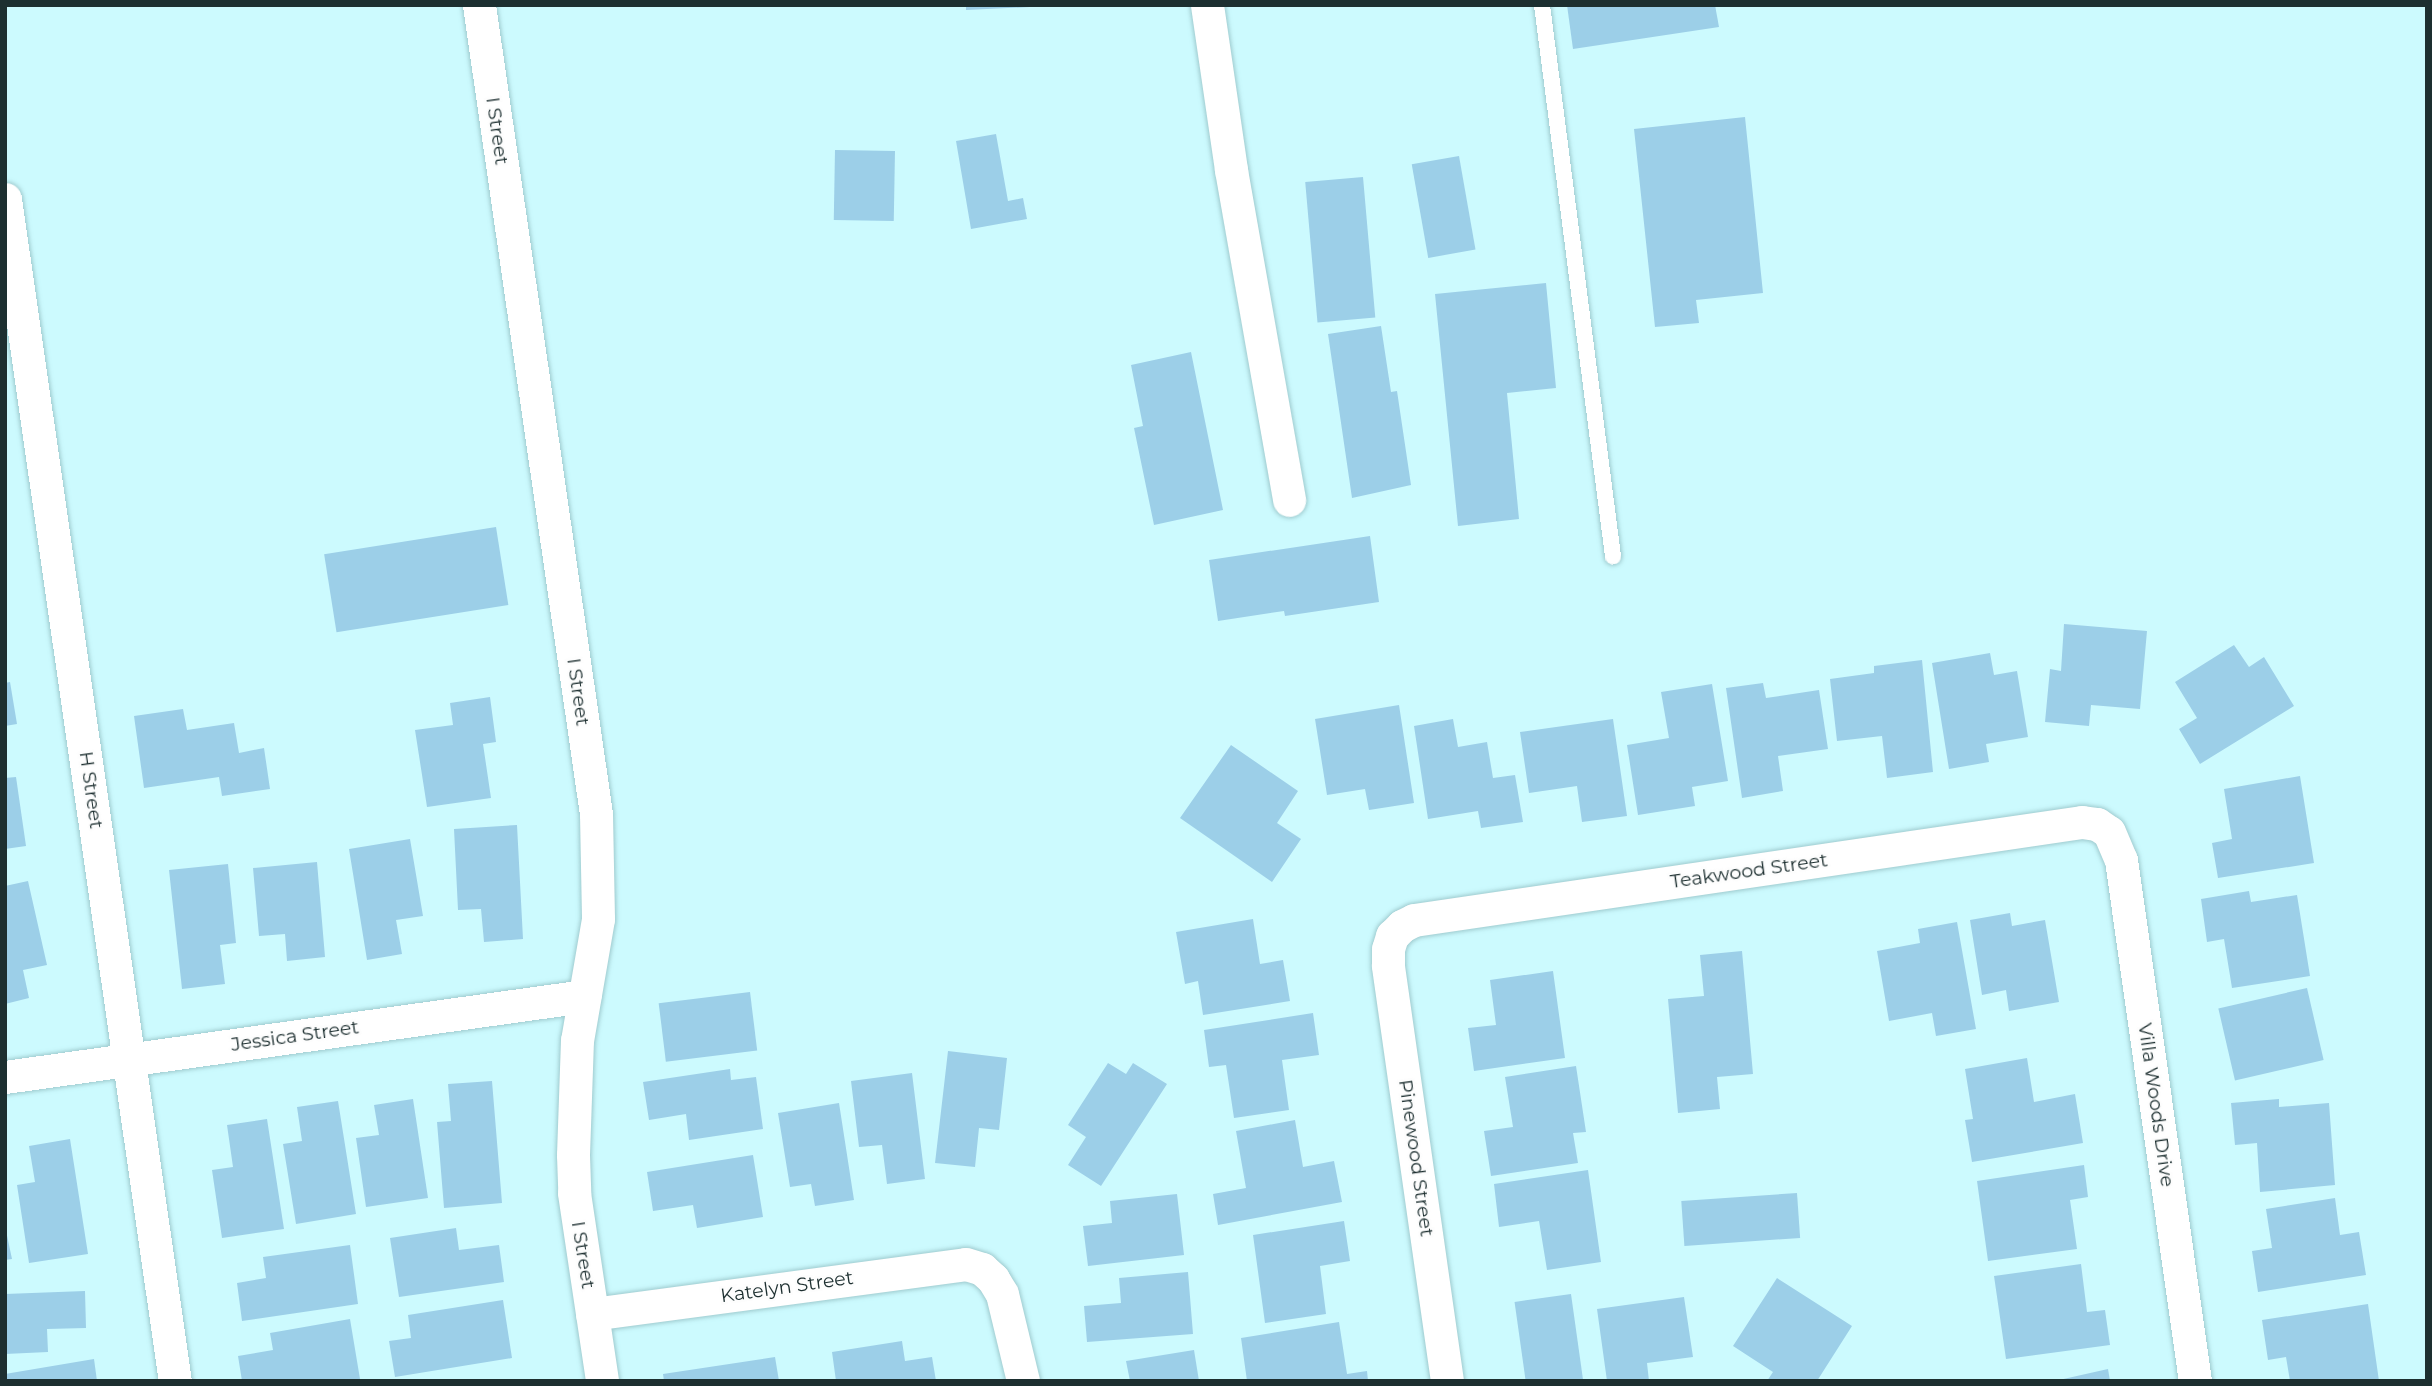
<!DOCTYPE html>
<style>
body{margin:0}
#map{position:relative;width:2432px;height:1386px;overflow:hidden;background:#ccfafe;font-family:Montserrat,sans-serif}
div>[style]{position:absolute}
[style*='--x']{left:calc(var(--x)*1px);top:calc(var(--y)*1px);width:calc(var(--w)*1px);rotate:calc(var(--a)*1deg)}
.building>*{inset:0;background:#9ccfe8;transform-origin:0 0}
.roads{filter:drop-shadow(0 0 2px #9fcbcf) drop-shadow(0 0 2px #9fcbcf)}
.service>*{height:16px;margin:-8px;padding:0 8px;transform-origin:8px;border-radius:8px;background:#fff}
.minor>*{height:33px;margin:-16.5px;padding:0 16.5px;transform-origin:16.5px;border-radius:16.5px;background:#fff}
span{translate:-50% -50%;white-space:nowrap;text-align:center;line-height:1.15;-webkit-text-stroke:5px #fdfdfd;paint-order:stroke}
.street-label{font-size:19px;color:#1d2f30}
.frame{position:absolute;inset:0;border:7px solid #1d2f30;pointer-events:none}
</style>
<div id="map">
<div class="building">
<i style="clip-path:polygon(966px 5px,1029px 5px,1030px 7px,966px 10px)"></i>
<i style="clip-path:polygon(1567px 5px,1715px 5px,1719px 27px,1573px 49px)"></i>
<i style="clip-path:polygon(1745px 117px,1763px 293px,1696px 300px,1699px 323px,1655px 327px,1634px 129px)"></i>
<i style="clip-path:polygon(996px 134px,1008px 201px,1023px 198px,1027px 219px,971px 229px,956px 141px)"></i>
<i style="left:835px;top:150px;width:60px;height:70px;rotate:1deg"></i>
<i style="left:1459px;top:156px;width:95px;height:48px;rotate:80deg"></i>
<i style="left:1363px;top:177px;width:141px;height:58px;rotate:85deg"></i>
<i style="clip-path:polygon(1546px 283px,1556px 388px,1507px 393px,1519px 519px,1458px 526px,1435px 294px)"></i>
<i style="clip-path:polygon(1381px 326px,1391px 392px,1397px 391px,1411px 485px,1352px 498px,1328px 334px)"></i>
<i style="clip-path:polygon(1191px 352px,1223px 510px,1154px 525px,1134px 428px,1143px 426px,1131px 365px)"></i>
<i style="left:496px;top:527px;width:79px;height:174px;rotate:81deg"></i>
<i style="clip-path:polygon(1370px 536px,1379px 602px,1285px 616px,1284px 611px,1218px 621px,1209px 560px)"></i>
<i style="clip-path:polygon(2064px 624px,2147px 631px,2140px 709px,2091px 705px,2089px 726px,2045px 722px,2050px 669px,2061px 671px)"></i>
<i style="clip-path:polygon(2234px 645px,2249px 667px,2264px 657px,2294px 706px,2200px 764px,2179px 729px,2197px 718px,2175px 682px)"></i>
<i style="clip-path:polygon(1990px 653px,1994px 675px,2017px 671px,2028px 737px,1986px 744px,1989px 762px,1949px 769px,1932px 663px)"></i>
<i style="clip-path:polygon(1922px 660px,1933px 772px,1887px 778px,1882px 736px,1837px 741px,1830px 679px,1874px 673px,1874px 666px)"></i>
<i style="clip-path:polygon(10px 682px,17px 724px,5px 726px,5px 683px)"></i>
<i style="clip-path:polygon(1763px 683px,1766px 698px,1819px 690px,1828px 749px,1778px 756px,1783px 791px,1742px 798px,1726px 688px)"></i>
<i style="clip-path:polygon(1712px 684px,1728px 781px,1692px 787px,1695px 806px,1638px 815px,1627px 745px,1669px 738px,1661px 692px)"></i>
<i style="clip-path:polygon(490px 697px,496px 742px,483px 744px,491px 798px,427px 807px,415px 730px,453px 725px,450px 703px)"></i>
<i style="clip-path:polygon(1399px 705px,1414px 803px,1369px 810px,1365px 789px,1327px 795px,1315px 719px)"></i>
<i style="clip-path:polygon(183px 709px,187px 730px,234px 723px,239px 753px,264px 748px,270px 789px,222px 796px,219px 777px,144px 788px,134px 716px)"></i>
<i style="clip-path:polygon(1453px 719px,1458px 747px,1487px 742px,1493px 778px,1515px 775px,1523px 822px,1481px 828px,1478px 811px,1428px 819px,1414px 726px)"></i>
<i style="clip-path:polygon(1613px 719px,1627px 816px,1582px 822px,1577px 786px,1529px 793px,1520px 732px)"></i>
<i style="clip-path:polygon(1231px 745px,1298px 791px,1277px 823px,1301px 839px,1272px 882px,1180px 818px)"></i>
<i style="clip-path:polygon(2300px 776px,2314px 863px,2218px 878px,2212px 843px,2232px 839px,2224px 789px)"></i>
<i style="clip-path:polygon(16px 777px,26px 846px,5px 849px,5px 778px)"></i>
<i style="clip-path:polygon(517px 825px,523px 939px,484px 942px,481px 909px,458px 910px,454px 829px)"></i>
<i style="clip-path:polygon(410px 839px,423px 916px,396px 920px,402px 954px,367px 960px,349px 849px)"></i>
<i style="clip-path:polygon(317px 862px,325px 957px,287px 961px,285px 934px,259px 936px,253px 868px)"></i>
<i style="clip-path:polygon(228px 864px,236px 943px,220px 945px,225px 984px,182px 989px,169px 870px)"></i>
<i style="clip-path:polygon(28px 881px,47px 965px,23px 970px,29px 998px,5px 1004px,5px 886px)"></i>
<i style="clip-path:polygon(2249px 891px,2251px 902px,2297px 895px,2310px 976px,2232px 988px,2224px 939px,2207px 942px,2201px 899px)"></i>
<i style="clip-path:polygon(2010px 913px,2012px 926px,2045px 920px,2059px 1002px,2009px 1011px,2006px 990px,1982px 995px,1970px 920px)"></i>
<i style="clip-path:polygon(1253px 919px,1260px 964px,1283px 960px,1290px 1001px,1203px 1015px,1198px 981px,1185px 984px,1176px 932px)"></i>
<i style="clip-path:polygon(1957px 922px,1976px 1029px,1936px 1036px,1932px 1013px,1889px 1021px,1877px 951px,1920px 943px,1918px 929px)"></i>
<i style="clip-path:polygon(1742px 951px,1753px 1074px,1717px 1077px,1720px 1109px,1678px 1113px,1668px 999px,1704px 996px,1700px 955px)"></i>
<i style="clip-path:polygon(1553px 971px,1565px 1058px,1474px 1071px,1468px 1028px,1496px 1025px,1490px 980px)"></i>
<i style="left:2307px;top:988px;width:74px;height:91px;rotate:77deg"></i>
<i style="left:750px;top:992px;width:59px;height:92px;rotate:83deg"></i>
<i style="clip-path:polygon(1313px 1013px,1319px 1055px,1282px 1060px,1289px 1110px,1234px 1118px,1226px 1065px,1209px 1067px,1204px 1030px)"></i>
<i style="clip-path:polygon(948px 1051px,1007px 1058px,999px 1130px,979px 1128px,975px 1167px,935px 1163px)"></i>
<i style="clip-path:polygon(2027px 1058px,2034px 1102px,2075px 1094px,2083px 1143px,1972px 1162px,1965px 1120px,1973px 1119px,1965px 1069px)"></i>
<i style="clip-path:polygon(1108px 1063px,1126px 1074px,1133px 1063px,1167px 1084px,1101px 1186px,1068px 1165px,1086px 1137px,1068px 1125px)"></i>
<i style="clip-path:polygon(1576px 1066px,1586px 1132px,1573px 1133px,1578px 1163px,1491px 1176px,1484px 1131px,1513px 1127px,1505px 1077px)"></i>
<i style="clip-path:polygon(730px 1069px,731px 1080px,756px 1077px,763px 1129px,689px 1140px,686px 1114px,649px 1120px,643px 1082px)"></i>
<i style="clip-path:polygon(912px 1073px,925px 1179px,887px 1184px,882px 1145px,859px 1147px,851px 1081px)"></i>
<i style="clip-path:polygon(492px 1081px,502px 1203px,444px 1208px,437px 1122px,451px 1121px,448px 1084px)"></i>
<i style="clip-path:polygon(413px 1099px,428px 1198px,366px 1207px,356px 1138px,379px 1135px,374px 1105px)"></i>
<i style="clip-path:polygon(2279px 1099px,2279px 1107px,2329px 1103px,2335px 1185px,2260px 1192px,2257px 1143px,2235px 1145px,2231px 1103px)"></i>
<i style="clip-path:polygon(338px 1101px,356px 1214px,296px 1224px,283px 1144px,302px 1141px,297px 1107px)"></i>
<i style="clip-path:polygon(839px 1103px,854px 1200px,815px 1206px,811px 1184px,790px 1187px,778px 1113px)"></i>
<i style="clip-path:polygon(267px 1119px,284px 1229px,222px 1238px,212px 1170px,233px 1167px,227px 1125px)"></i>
<i style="clip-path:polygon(1295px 1120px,1303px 1167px,1334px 1161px,1342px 1202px,1218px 1225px,1213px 1194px,1246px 1188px,1236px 1131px)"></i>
<i style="clip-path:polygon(70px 1139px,88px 1254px,29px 1263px,17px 1185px,35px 1182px,29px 1146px)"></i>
<i style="clip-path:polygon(753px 1155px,763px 1217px,697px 1228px,693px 1205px,653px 1211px,647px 1172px)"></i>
<i style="clip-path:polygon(2084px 1165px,2088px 1197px,2070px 1200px,2077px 1249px,1988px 1261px,1977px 1181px)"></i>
<i style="clip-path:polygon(1588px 1170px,1601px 1262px,1547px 1270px,1539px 1221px,1499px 1227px,1494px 1184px)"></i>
<i style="left:1797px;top:1193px;width:45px;height:116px;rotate:86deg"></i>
<i style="clip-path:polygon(1177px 1194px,1184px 1255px,1088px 1266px,1083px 1226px,1112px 1223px,1110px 1201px)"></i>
<i style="clip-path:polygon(2335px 1198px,2340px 1235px,2359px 1232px,2366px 1275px,2258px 1292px,2252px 1251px,2272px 1248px,2266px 1209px)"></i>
<i style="clip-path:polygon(1344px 1221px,1350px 1261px,1320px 1266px,1326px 1314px,1265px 1323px,1253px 1235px)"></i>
<i style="clip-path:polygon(5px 1226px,12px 1259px,5px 1260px)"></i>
<i style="clip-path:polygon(456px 1228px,459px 1250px,499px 1245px,504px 1282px,399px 1297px,390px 1238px)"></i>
<i style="clip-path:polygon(350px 1245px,358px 1304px,242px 1321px,237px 1283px,266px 1278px,263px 1257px)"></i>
<i style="clip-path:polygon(2081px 1264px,2087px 1312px,2105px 1310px,2110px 1345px,2006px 1359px,1994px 1276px)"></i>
<i style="clip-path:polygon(1188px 1272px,1193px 1334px,1087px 1342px,1084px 1306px,1121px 1303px,1119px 1278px)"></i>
<i style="clip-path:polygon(1777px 1278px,1852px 1326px,1817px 1381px,1767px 1381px,1773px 1372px,1733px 1346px)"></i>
<i style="clip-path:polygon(85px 1291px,86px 1328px,47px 1329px,48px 1352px,5px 1354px,5px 1294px)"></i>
<i style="left:1571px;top:1294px;width:88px;height:57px;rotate:82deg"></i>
<i style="clip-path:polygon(1684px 1297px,1693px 1357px,1647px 1363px,1649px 1381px,1607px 1381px,1597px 1309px)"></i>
<i style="clip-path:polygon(503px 1300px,512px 1358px,395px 1377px,389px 1341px,411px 1338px,408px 1315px)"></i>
<i style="clip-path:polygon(2368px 1304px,2379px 1381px,2290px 1381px,2286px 1357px,2268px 1360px,2262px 1320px)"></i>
<i style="clip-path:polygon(350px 1319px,360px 1379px,242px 1381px,238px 1356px,273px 1350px,270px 1333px)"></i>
<i style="clip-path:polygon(1339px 1322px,1347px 1374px,1367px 1371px,1368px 1381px,1247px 1381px,1241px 1338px)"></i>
<i style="clip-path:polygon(902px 1341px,905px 1361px,932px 1357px,936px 1381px,836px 1381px,832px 1352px)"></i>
<i style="clip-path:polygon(1194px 1350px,1199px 1381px,1130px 1381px,1126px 1361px)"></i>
<i style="clip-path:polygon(775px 1357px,779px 1381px,664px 1381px,663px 1374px)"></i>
<i style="clip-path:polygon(94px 1359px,97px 1381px,5px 1381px,5px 1374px)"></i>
<i style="clip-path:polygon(2108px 1369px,2110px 1381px,2059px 1381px,2059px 1380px)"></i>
</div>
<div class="roads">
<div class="service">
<i style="--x:1542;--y:5;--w:556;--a:82.66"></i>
</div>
<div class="minor">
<i style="--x:479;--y:5;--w:817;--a:81.77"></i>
<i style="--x:596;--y:814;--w:105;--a:88.9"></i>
<i style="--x:598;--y:919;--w:123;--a:99.8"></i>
<i style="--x:577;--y:1040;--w:115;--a:92"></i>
<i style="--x:573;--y:1155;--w:38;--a:88"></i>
<i style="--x:574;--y:1193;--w:190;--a:81.5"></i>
<i style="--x:1207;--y:5;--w:167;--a:81.7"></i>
<i style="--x:1231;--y:170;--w:335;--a:80"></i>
<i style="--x:5;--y:199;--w:1194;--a:81.82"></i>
<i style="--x:5;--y:1077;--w:585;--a:-7.96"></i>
<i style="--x:592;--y:1314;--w:377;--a:-7.6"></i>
<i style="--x:966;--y:1264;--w:17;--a:17"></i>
<i style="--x:982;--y:1269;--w:15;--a:42"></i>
<i style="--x:993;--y:1279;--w:17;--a:59"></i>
<i style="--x:1002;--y:1294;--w:89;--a:76.4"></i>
<i style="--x:1447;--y:1381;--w:420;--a:-98.1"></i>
<i style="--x:1388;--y:965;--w:16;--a:-90"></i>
<i style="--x:1388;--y:949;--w:14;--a:-73"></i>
<i style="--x:1392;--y:936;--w:14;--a:-45"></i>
<i style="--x:1402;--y:926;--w:13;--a:-27"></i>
<i style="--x:1414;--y:920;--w:675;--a:-8.35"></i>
<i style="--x:2082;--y:822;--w:15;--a:8"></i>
<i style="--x:2097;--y:824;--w:14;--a:34"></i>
<i style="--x:2109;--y:832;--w:30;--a:67"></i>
<i style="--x:2121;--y:860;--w:526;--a:81.92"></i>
</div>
</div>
<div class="street-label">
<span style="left:497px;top:131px;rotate:82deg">I Street</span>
<span style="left:578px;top:692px;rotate:82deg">I Street</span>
<span style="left:91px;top:790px;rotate:82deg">H Street</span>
<span style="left:1749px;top:871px;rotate:-8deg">Teakwood Street</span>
<span style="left:295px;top:1036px;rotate:-8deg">Jessica Street</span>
<span style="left:2156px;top:1105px;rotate:82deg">Villa Woods Drive</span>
<span style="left:1416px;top:1158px;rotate:82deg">Pinewood Street</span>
<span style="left:583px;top:1255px;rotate:81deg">I Street</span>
<span style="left:787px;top:1287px;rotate:-8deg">Katelyn Street</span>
</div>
<div class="frame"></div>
</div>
